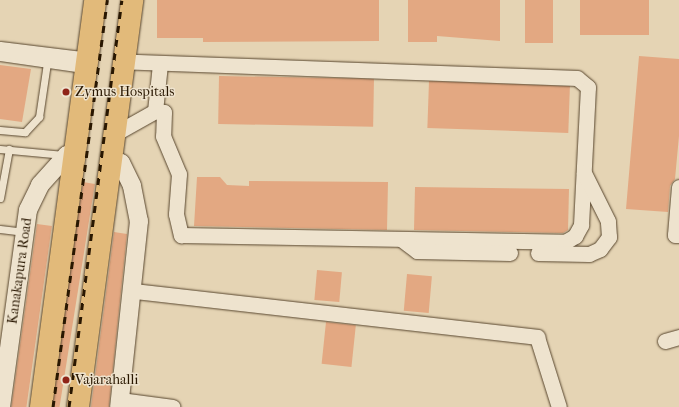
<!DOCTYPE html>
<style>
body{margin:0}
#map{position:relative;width:679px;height:407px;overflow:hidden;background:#e5d4b4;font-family:"IM FELL French Canon",serif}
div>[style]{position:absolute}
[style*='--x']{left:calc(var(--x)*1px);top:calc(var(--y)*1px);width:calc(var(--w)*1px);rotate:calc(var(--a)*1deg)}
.building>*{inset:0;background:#e3a882;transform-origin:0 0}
.roads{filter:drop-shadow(0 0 1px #58462e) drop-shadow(0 0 1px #58462e)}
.service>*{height:7px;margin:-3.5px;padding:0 3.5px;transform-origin:3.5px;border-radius:3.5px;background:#eee3ce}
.minor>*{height:15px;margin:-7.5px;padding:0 7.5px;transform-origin:7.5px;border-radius:7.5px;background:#eee3ce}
.tertiary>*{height:18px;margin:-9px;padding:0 9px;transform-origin:9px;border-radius:9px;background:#eee3ce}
.trunk>*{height:22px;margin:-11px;padding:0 11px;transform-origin:11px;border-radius:11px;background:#e2ba7a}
.rail>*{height:3px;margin-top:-1.5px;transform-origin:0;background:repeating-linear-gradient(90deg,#291701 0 7px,transparent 0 14px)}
.dots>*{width:11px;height:11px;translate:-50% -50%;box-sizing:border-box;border:2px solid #eee3ce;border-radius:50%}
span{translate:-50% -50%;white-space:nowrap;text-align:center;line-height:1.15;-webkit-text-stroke:3px #eee3ce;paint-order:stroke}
.poi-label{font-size:14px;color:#291701}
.left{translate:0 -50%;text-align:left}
.street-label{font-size:14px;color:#291701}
</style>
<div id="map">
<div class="building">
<i style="clip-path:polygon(157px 0,379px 0,379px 41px,203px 42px,203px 38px,157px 38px)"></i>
<i style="clip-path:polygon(408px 0,500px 0,500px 41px,437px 36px,437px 42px,408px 42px)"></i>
<i style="left:525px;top:0;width:28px;height:43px"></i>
<i style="left:580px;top:0;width:69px;height:35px"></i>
<i style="clip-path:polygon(639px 56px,679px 59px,679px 136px,675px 179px,670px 186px,668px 212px,626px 209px)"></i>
<i style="clip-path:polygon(0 65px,31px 69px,22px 122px,0 119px)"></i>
<i style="left:219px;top:76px;width:155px;height:48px;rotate:1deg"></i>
<i style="left:429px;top:81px;width:141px;height:47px;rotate:2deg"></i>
<i style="clip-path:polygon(197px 177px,220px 177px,227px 185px,249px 186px,249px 181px,388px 182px,387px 230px,194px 226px)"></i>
<i style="left:83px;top:182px;width:12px;height:227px;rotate:9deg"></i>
<i style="clip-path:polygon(415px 187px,569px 189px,568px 230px,563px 233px,414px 230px)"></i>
<i style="left:37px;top:224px;width:15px;height:185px;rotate:8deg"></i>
<i style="clip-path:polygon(114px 232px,127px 234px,109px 407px,91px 407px)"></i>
<i style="left:317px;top:270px;width:25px;height:30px;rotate:5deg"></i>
<i style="left:407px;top:274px;width:25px;height:37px;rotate:5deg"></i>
<i style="left:326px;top:322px;width:30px;height:42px;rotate:6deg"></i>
</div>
<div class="roads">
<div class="service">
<i style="--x:0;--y:57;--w:84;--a:8.2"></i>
<i style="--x:0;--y:130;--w:25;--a:5"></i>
<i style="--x:25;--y:132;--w:21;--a:-47"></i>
<i style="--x:39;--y:117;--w:55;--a:-81.6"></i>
<i style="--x:0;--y:149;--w:64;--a:5.4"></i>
<i style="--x:0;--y:198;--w:50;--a:-79.6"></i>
<i style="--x:0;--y:229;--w:25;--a:7"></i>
</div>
<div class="minor">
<i style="--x:0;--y:49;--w:90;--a:7"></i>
<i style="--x:155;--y:111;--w:47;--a:-83.9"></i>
<i style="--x:116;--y:133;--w:45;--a:-29.4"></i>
<i style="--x:155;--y:111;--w:9;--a:6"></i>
<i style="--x:164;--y:112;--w:24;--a:92"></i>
<i style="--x:163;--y:136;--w:41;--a:67.2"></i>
<i style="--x:179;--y:174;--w:40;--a:94.3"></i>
<i style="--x:176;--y:214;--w:22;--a:77"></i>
<i style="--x:181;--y:235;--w:384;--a:1"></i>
<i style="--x:565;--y:242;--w:12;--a:-31"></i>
<i style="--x:575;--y:236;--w:13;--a:-61"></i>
<i style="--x:581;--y:225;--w:138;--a:-87.1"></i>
<i style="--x:588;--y:87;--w:14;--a:-141"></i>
<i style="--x:577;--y:78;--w:453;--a:-177.9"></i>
<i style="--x:679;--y:187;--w:48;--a:94.8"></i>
<i style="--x:675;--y:235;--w:4;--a:0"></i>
<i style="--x:401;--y:239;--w:20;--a:37"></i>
<i style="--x:417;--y:251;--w:93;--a:1.2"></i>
<i style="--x:538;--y:253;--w:51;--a:1.1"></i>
<i style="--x:589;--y:254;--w:12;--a:-24"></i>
<i style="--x:600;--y:249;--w:15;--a:-53"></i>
<i style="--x:609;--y:237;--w:16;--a:-94"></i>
<i style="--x:608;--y:221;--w:54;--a:-116.6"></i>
<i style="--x:134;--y:291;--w:406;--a:6.5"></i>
<i style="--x:537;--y:337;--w:73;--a:72.6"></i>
<i style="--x:665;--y:341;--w:15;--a:-16"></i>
<i style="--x:120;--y:400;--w:53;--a:7.5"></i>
</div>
<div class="tertiary">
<i style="--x:113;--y:161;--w:8;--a:14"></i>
<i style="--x:121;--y:163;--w:25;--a:64"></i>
<i style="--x:132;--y:186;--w:36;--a:79"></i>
<i style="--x:139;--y:221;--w:187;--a:96.1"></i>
<i style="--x:1;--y:407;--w:199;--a:-82.2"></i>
<i style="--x:28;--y:210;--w:28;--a:-64"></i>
<i style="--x:40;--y:185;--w:40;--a:-48"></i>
<i style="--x:67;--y:155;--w:7;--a:-8"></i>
</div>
<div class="trunk">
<i style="--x:41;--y:407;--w:411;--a:-82.4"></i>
<i style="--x:78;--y:407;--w:411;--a:-82.4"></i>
</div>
</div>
<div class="rail">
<i style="--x:53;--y:407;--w:411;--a:-82.4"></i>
<i style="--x:69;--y:407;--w:410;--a:-82.6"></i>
</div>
<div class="dots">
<i style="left:66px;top:92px;background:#8f2418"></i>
<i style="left:66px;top:380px;background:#8f2418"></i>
</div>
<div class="poi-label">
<span class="left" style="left:75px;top:92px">Zymus Hospitals</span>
<span class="left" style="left:75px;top:380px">Vajarahalli</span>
</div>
<div class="street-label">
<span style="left:20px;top:271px;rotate:-82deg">Kanakapura Road</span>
</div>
</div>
